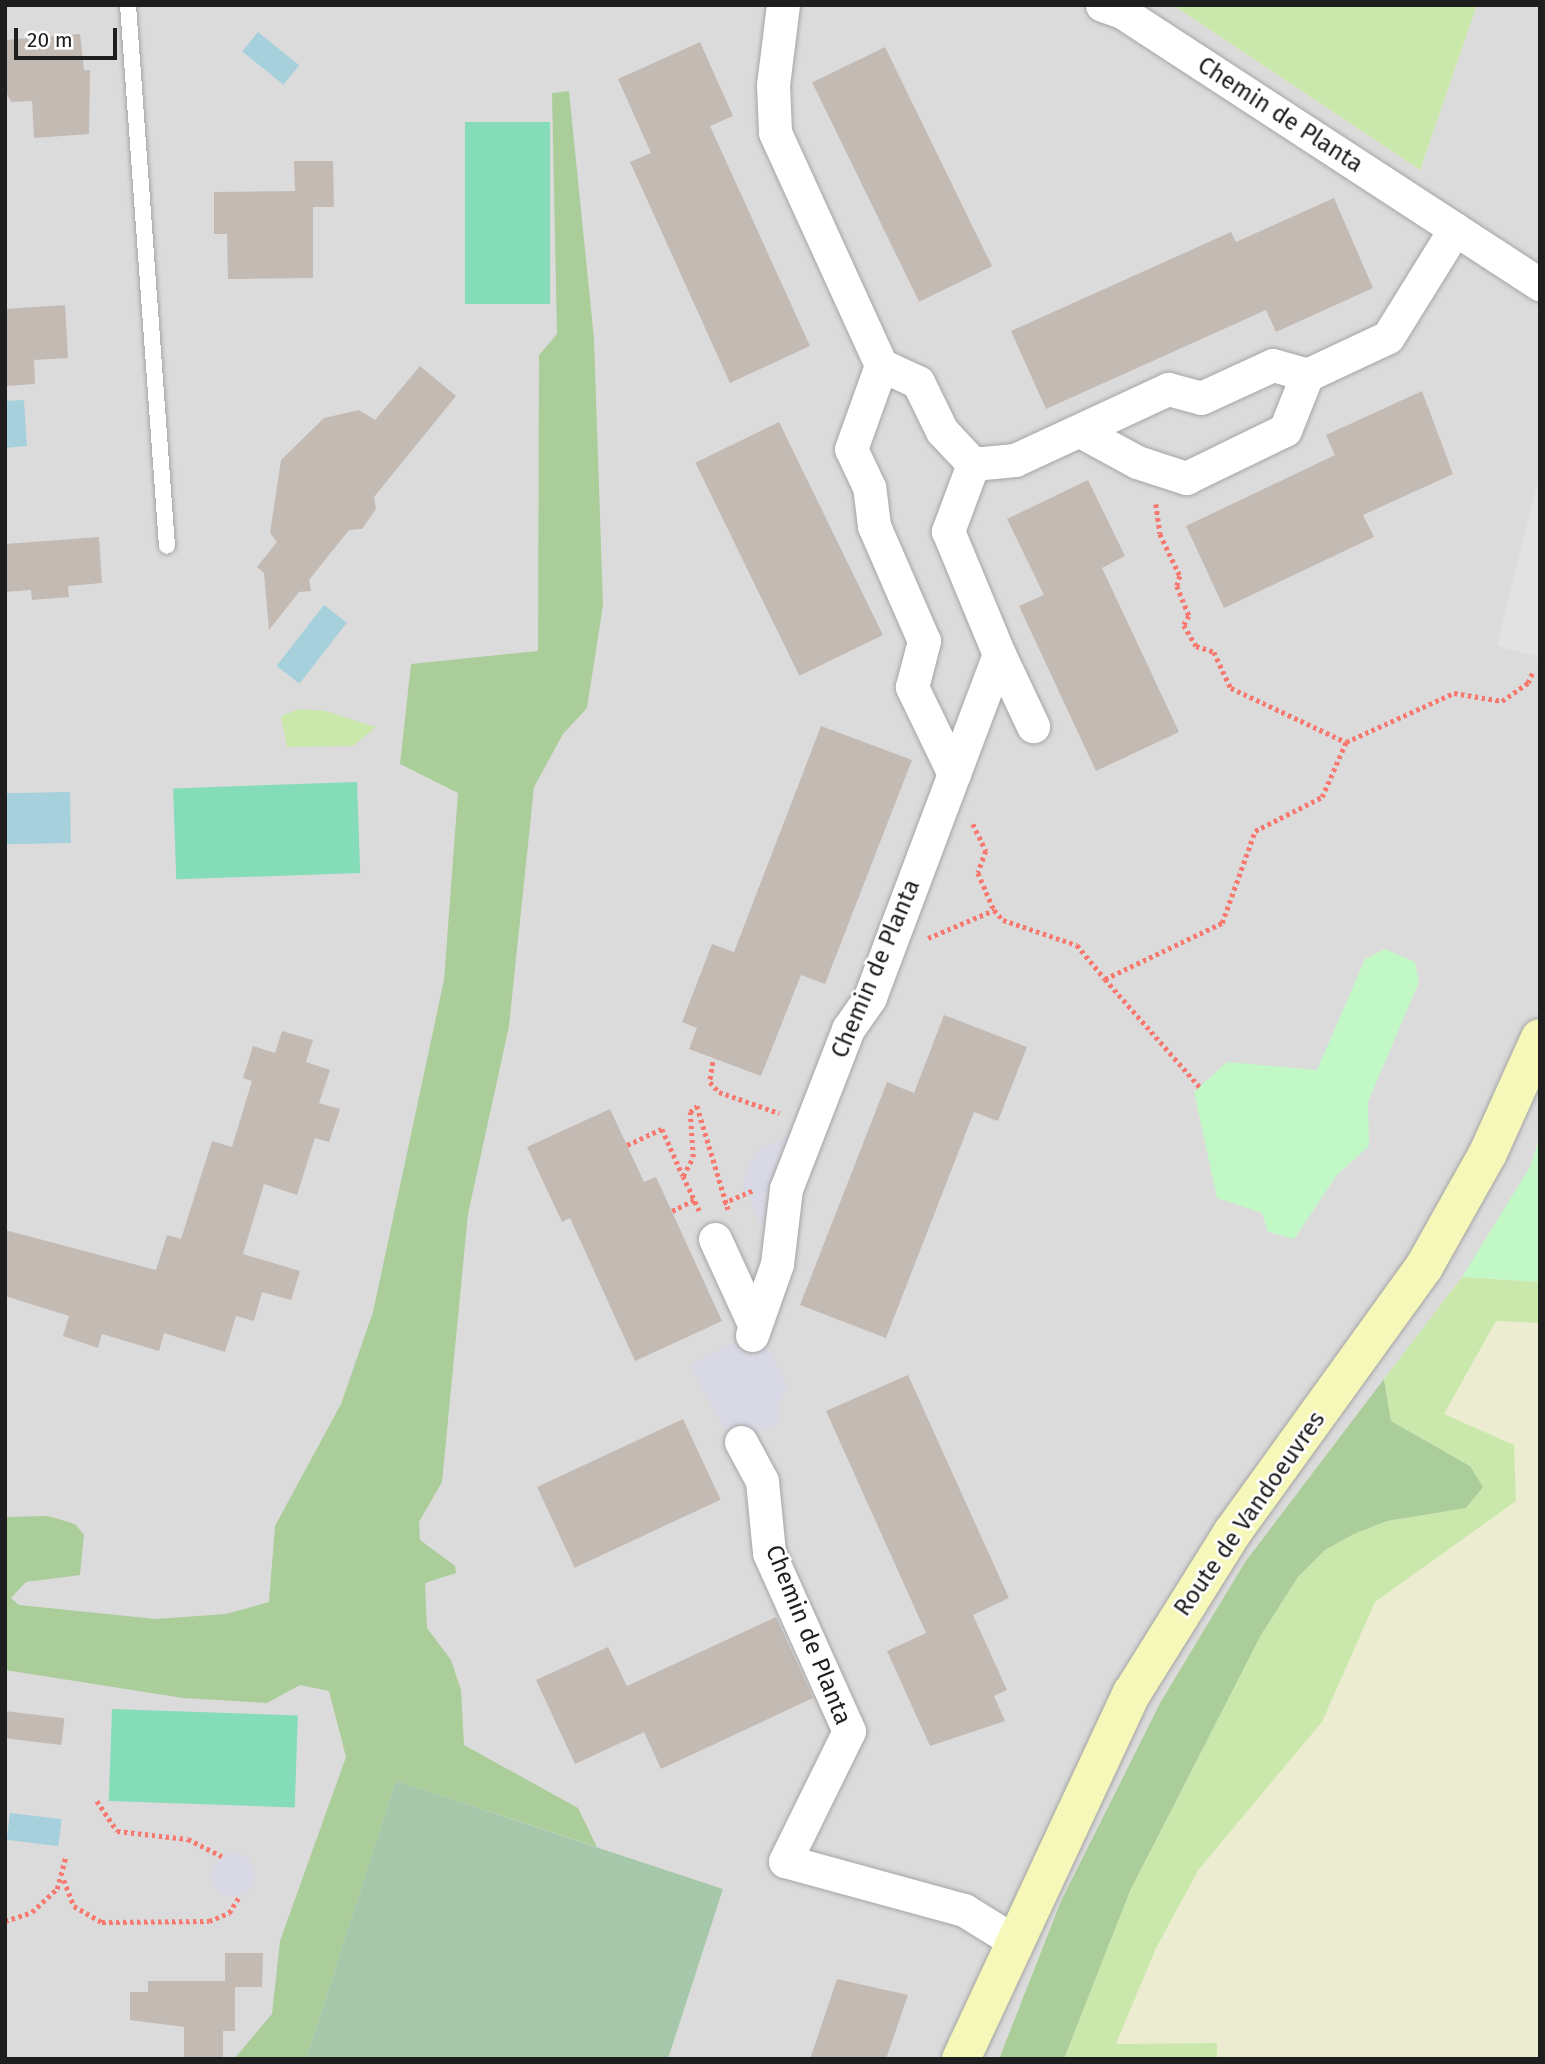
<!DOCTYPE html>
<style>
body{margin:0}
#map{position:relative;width:1545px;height:2064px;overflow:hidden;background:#efebe4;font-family:"Fira Sans",sans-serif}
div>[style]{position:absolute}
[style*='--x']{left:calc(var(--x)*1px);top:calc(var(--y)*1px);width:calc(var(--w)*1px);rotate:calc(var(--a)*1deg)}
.residential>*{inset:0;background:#dcdbdb}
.farmland>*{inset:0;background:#ecedd0}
.grass>*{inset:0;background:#cae8ab}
.forest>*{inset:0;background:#aacd9a}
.cemetery>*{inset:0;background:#a6c7aa}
.park>*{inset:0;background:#c2f8c5}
.pitch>*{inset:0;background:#84dcb8;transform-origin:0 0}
.parking>*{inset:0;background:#e2e2e2}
.plaza>*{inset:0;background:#d8d9e4}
.round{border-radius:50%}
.water>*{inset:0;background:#a6d0db;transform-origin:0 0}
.building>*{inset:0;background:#c3bab4;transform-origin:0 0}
.path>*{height:4.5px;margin-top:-2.25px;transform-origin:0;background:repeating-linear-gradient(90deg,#f6786e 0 3.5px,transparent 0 7px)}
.roads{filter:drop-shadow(0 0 2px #a5a5a5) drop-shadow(0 0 2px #a5a5a5)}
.lane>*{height:16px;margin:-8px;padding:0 8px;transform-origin:8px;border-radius:8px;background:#fff}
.street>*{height:33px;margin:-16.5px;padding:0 16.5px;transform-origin:16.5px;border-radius:16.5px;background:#fff}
.secondary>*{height:38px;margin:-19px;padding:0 19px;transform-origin:19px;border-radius:19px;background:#f6f8b9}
span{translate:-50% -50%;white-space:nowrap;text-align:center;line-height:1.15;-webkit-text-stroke:5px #fff;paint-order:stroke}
.street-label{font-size:24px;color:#1e1e1e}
.frame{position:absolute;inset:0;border:7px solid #1e1e1e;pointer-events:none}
.scale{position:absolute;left:14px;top:28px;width:103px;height:32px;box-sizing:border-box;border:4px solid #1e1e1e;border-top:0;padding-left:9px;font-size:21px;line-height:24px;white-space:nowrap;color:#1e1e1e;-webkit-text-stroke:5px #fff;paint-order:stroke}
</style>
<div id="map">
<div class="residential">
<i style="clip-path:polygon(5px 5px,1173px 5px,1420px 170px,1477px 5px,1540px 5px,1540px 1282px,1462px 1277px,1245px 1562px,1160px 1703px,1061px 1901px,999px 2059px,668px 2059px,723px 1889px,396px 1782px,306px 2059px,5px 2059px)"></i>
</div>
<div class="farmland">
<i style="clip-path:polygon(1496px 1321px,1540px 1323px,1540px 2059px,1217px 2059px,1217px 2043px,1116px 2044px,1156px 1948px,1199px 1869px,1322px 1722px,1375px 1602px,1516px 1501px,1513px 1445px,1444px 1414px)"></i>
</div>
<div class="grass">
<i style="clip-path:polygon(1173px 5px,1477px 5px,1420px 170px)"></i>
<i style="clip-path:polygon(300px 709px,325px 711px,376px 727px,353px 746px,287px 747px,281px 716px)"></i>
<i style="clip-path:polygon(1462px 1277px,1540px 1282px,1540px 1323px,1496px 1321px,1444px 1414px,1514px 1445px,1516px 1501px,1375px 1602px,1322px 1722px,1199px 1869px,1156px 1948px,1116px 2044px,1217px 2043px,1217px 2059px,1064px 2059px,1130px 1891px,1261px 1635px,1298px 1577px,1325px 1550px,1354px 1534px,1387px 1521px,1465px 1508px,1470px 1466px,1391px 1421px,1384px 1379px)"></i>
</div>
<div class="forest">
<i style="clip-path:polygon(569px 91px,594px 339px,603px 605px,587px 708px,563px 734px,534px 787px,509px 1026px,468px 1214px,442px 1482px,419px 1522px,420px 1540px,455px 1566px,456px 1573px,425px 1583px,427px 1628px,451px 1660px,461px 1690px,464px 1745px,578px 1808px,597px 1847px,396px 1781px,306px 2059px,234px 2059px,272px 2014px,280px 1941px,346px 1757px,329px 1691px,300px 1685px,267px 1703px,183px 1698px,5px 1670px,5px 1517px,48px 1516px,75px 1524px,84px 1535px,80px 1575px,26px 1582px,11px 1598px,19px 1605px,156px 1619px,226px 1614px,269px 1602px,275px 1526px,341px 1404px,373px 1312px,444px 980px,458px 793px,400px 764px,411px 664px,538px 651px,539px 355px,557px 334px,552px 93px)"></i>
<i style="clip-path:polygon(1384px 1379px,1391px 1421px,1470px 1466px,1483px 1487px,1466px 1508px,1387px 1521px,1354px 1534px,1325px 1550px,1298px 1577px,1261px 1635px,1130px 1891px,1064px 2059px,999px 2059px,1061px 1901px,1160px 1703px,1245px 1562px)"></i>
</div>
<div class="cemetery">
<i style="clip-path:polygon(396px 1781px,723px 1889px,668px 2059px,306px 2059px)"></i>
</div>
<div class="park">
<i style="clip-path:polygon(1385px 949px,1415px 962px,1419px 982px,1368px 1102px,1369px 1146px,1336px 1176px,1294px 1239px,1268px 1232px,1262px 1213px,1217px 1198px,1194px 1092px,1227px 1062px,1317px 1070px,1365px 959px)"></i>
<i style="clip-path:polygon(1540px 1136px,1540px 1282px,1462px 1277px,1530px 1167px)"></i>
</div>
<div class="pitch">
<i style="left:465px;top:122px;width:85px;height:182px"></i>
<i style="left:357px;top:782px;width:91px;height:184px;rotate:88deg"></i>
<i style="left:112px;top:1709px;width:186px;height:92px;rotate:2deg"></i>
</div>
<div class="parking">
<i style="clip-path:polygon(1540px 472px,1540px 657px,1497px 646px)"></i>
</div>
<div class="plaza">
<i style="clip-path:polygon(792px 1134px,769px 1241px,742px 1185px,756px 1151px)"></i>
<i style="clip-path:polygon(759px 1330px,787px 1385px,777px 1412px,781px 1422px,733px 1445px,690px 1365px)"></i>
<i class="round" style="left:211px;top:1853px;width:44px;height:44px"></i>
</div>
<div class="water">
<i style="left:258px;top:32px;width:53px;height:25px;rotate:39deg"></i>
<i style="clip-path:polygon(24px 400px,27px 446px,5px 448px,5px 401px)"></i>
<i style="left:324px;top:605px;width:29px;height:77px;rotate:38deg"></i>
<i style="left:70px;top:792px;width:51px;height:65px;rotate:89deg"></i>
<i style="left:10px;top:1813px;width:52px;height:27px;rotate:7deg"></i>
</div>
<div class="building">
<i style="clip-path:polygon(80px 34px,84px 70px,90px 70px,89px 134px,34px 138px,32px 101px,11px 102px,5px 90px,5px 40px)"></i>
<i style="clip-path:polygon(700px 42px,733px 116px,710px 126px,810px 346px,730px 383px,630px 162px,651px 153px,618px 79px)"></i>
<i style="left:885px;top:47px;width:244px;height:81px;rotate:64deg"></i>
<i style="clip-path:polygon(294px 161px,333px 161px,334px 207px,313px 207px,313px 278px,228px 279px,227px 234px,214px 234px,214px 192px,295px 191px)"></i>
<i style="clip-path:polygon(1334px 198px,1373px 288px,1276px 332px,1266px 310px,1046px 409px,1011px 331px,1231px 232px,1236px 242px)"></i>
<i style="clip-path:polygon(65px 305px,68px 358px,34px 360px,35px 384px,5px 386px,5px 309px)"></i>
<i style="clip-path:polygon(420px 366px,456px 396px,374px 497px,376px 509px,362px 529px,349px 530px,309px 580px,311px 591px,299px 592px,269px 630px,264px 573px,257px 567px,277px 542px,270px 533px,281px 460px,324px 418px,359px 410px,375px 420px)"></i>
<i style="clip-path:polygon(1422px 391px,1453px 474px,1363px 515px,1374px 537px,1224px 608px,1186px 526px,1335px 455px,1326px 435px)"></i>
<i style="left:779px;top:422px;width:237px;height:93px;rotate:64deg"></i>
<i style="clip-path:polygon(1088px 480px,1125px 556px,1102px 568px,1179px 732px,1096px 771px,1019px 606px,1044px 595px,1007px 519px)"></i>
<i style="clip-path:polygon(99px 537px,102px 583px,68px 586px,69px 597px,32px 600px,31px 590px,5px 592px,5px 544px)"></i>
<i style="clip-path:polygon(821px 726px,912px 760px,825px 984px,801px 975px,761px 1076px,689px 1049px,697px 1028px,682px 1022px,712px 944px,734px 952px)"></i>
<i style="clip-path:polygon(944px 1015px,1027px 1047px,998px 1121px,974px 1112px,886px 1338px,800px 1305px,887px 1082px,914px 1093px)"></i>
<i style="clip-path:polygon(282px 1031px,313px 1040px,306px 1062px,330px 1070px,319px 1103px,340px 1109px,329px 1142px,315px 1138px,297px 1195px,264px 1184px,243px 1254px,300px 1271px,291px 1300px,262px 1292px,254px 1321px,236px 1316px,225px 1352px,164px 1333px,159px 1351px,102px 1334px,98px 1348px,63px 1336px,69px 1316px,5px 1296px,5px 1230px,156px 1270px,167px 1235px,181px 1239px,212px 1141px,232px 1147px,252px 1081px,243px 1078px,253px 1046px,275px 1053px)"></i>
<i style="clip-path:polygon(610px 1109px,644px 1182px,656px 1177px,722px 1321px,635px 1361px,570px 1218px,562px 1222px,527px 1147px)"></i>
<i style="clip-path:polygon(908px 1375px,1009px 1598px,973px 1615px,1007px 1690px,994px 1696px,1005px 1721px,930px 1746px,887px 1651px,926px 1633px,826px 1411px)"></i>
<i style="left:683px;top:1419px;width:89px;height:161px;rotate:65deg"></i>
<i style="clip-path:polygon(776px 1617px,813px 1698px,661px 1769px,644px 1732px,575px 1764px,536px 1680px,608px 1647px,627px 1686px)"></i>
<i style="left:5px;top:1711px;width:60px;height:27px;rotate:7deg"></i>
<i style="clip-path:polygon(225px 1953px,263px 1953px,262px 1987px,235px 1987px,235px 2031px,223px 2031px,223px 2059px,184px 2059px,184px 2027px,130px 2020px,130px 1992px,148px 1992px,148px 1981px,225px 1981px)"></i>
<i style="clip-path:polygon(837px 1979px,908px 1995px,886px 2059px,810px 2059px)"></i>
</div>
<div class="path">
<i style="--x:1156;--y:504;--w:30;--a:82"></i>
<i style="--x:1160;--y:534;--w:47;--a:64.5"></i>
<i style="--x:1180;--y:576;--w:10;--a:107"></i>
<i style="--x:1177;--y:586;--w:32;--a:68"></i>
<i style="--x:1189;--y:616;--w:10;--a:119"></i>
<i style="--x:1184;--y:625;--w:24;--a:60"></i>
<i style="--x:1196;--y:646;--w:19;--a:18"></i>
<i style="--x:1214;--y:652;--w:40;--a:65"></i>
<i style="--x:1231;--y:688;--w:127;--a:25.2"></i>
<i style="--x:1346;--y:742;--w:119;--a:-24.4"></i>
<i style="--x:1454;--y:693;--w:49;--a:9.5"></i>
<i style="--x:1502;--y:701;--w:32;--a:-35"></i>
<i style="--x:1528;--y:683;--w:13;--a:-67"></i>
<i style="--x:973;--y:824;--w:30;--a:64"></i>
<i style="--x:986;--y:851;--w:23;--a:110"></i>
<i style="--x:978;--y:873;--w:40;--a:66.6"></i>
<i style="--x:928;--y:938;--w:72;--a:-23"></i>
<i style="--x:994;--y:910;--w:13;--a:48"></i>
<i style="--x:1003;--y:920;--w:78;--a:18.7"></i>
<i style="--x:1077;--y:945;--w:44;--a:50.5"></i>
<i style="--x:1105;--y:979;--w:130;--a:-25.6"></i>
<i style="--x:1222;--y:923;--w:98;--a:-70.3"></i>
<i style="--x:1255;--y:831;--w:75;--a:-26.9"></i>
<i style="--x:1322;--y:797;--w:60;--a:-66.4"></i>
<i style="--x:1105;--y:979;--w:144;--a:48.7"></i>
<i style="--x:713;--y:1062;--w:20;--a:99"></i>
<i style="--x:710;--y:1082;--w:13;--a:48"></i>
<i style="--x:719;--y:1092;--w:64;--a:19.3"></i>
<i style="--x:627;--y:1145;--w:38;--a:-25"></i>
<i style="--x:662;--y:1129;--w:51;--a:65.9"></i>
<i style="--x:723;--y:1203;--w:34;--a:-23"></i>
<i style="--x:672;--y:1211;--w:25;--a:-27"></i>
<i style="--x:699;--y:1211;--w:38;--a:-115"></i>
<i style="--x:683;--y:1176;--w:21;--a:-62"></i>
<i style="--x:693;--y:1157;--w:45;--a:-93.8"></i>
<i style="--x:690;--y:1112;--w:9;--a:-41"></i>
<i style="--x:697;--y:1106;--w:108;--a:73.2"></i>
<i style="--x:97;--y:1801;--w:36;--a:56"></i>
<i style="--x:117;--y:1831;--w:71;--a:6.4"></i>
<i style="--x:188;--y:1839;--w:38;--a:27"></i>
<i style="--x:64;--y:1880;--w:28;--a:69"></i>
<i style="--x:74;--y:1906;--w:32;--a:30"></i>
<i style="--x:102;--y:1922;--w:107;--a:-0.5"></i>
<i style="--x:209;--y:1921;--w:22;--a:-22"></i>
<i style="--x:229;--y:1913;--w:19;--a:-58"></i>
<i style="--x:5;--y:1921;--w:28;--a:-18"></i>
<i style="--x:32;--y:1912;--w:34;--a:-43"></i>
<i style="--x:57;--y:1889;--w:34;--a:-75"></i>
</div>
<div class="roads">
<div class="lane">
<i style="--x:128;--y:5;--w:542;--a:85.88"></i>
</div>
<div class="street">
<i style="--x:1102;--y:5;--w:21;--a:19"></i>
<i style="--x:1122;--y:12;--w:499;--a:33.1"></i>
<i style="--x:881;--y:365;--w:41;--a:24.7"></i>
<i style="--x:918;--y:382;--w:55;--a:63.9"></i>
<i style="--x:942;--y:431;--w:45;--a:46.8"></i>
<i style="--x:973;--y:464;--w:72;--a:110.5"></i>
<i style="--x:948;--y:531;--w:133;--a:67.5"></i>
<i style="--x:999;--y:654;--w:128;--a:110.6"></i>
<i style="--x:1080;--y:431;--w:65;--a:28.5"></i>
<i style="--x:1137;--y:462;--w:52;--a:18.1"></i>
<i style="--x:1186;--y:478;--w:110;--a:-25.9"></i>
<i style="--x:1285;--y:430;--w:59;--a:-68.2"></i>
<i style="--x:973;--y:464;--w:42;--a:-5.4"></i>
<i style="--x:1015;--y:460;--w:169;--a:-24.9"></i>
<i style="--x:1168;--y:389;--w:34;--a:15"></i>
<i style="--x:1201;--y:398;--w:79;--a:-24.6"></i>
<i style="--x:1273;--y:365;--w:35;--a:16"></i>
<i style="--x:1307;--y:375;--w:89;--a:-25.1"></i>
<i style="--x:1388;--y:337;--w:127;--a:-58.2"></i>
<i style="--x:999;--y:654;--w:80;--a:64.7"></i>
<i style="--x:715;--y:1239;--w:94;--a:65.4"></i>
<i style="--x:752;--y:1335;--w:75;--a:-70.6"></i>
<i style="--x:777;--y:1264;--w:76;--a:-83.2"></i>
<i style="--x:786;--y:1189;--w:172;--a:-68.8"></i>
<i style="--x:848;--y:1029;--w:39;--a:-55"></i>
<i style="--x:870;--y:997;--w:238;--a:-69.4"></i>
<i style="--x:954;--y:774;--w:97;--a:-115.8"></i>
<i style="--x:912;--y:687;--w:48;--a:-75.4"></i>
<i style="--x:924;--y:641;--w:125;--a:-113.5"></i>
<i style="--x:874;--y:526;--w:39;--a:-97"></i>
<i style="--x:869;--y:487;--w:42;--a:-115.3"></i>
<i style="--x:851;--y:449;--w:89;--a:-70.3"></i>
<i style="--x:881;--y:365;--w:256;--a:-114.5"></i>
<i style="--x:775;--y:132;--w:47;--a:-92.4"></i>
<i style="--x:773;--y:85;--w:81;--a:-82.9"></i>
<i style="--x:741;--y:1442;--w:44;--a:61.7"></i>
<i style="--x:762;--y:1481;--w:72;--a:84.4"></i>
<i style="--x:769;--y:1553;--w:195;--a:65.8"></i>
<i style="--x:849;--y:1731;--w:145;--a:116.2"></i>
<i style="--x:785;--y:1861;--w:186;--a:15.3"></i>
<i style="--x:964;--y:1910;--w:59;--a:31.8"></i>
</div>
<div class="secondary">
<i style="--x:961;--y:2059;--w:404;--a:-65"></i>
<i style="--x:1132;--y:1693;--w:189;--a:-58"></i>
<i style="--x:1232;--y:1533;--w:328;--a:-54.2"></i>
<i style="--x:1424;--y:1267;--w:131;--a:-60.7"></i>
<i style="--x:1488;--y:1153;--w:126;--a:-65.7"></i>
</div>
</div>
<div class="street-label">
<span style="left:1280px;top:115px;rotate:33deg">Chemin de Planta</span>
<span style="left:876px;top:969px;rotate:-67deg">Chemin de Planta</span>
<span style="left:1250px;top:1514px;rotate:-55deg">Route de Vandoeuvres</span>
<span style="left:808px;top:1635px;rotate:68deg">Chemin de Planta</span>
</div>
<div class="frame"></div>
<div class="scale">20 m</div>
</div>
